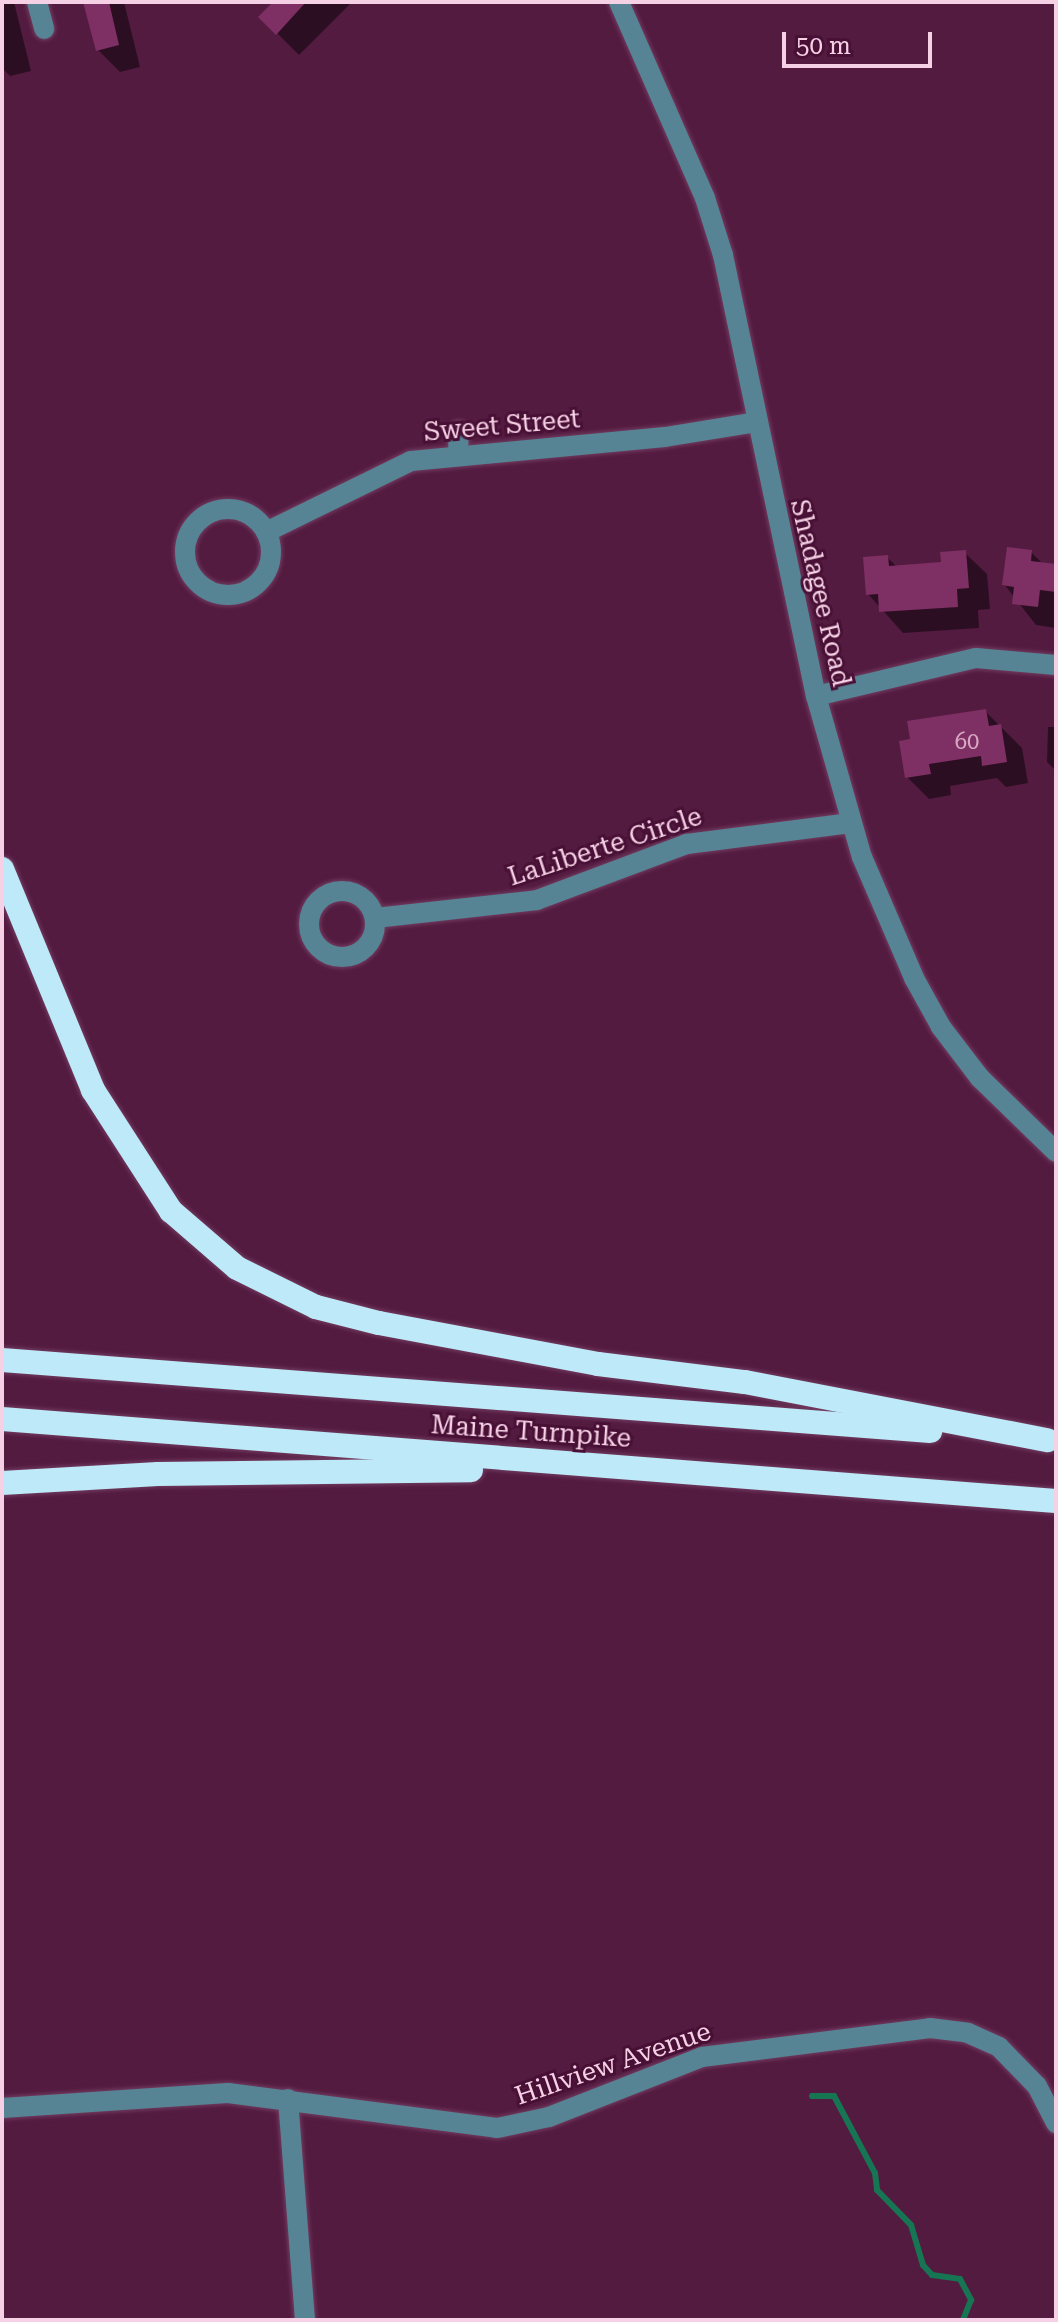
<!DOCTYPE html>
<style>
body{margin:0}
#map{position:relative;width:1058px;height:2322px;overflow:hidden;background:#541b41;font-family:"Roboto Serif",serif}
div>[style]{position:absolute}
[style*='--x']{left:calc(var(--x)*1px);top:calc(var(--y)*1px);width:calc(var(--w)*1px);rotate:calc(var(--a)*1deg)}
.shadow>*{inset:0;background:#0007}
.stream>*{height:6px;margin:-3px;padding:0 3px;transform-origin:3px;border-radius:3px;background:#167553}
.building>*{inset:0;background:#7e2f63}
.roads{filter:drop-shadow(0 0 2px #713c5f) drop-shadow(0 0 2px #713c5f)}
.minor>*{height:20px;margin:-10px;padding:0 10px;transform-origin:10px;border-radius:10px;background:#568495}
.minor>.ring{margin:-10px;padding:0;box-sizing:content-box;background:none;border:20px solid #568495;border-radius:50%}
.highway>*{height:24px;margin:-12px;padding:0 12px;transform-origin:12px;border-radius:12px;background:#bee9f9}
span{translate:-50% -50%;white-space:nowrap;text-align:center;line-height:1.15;-webkit-text-stroke:6px #491036;paint-order:stroke}
.number-label{font-size:22px;color:#d8a8c5}
.number-label span{-webkit-text-stroke-width:0}
.street-label{font-size:26px;color:#f6d1e6}
.frame{position:absolute;inset:0;border:4px solid #f6d1e6;pointer-events:none}
.scale{position:absolute;left:782px;top:32px;width:150px;height:36px;box-sizing:border-box;border:4px solid #f6d1e6;border-top:0;padding-left:10px;font-size:24px;line-height:28px;white-space:nowrap;color:#f6d1e6;-webkit-text-stroke:6px #491036;paint-order:stroke}
</style>
<div id="map">
<div class="shadow">
<i style="clip-path:polygon(2px 2px,14px 2px,31px 71px,10px 76px,2px 68px)"></i>
<i style="clip-path:polygon(86px 2px,124px 2px,140px 67px,120px 72px,98px 50px)"></i>
<i style="clip-path:polygon(276px 2px,352px 2px,299px 55px,261px 17px)"></i>
<i style="clip-path:polygon(1031px 552px,1043px 564px,1056px 566px,1056px 628px,1036px 625px,1004px 584px)"></i>
<i style="clip-path:polygon(965px 553px,987px 574px,990px 609px,978px 610px,979px 628px,903px 633px,868px 594px,887px 557px,897px 567px,943px 564px)"></i>
<i style="clip-path:polygon(985px 711px,1022px 748px,1028px 783px,1006px 787px,997px 778px,950px 786px,951px 795px,929px 799px,907px 777px)"></i>
<i style="clip-path:polygon(1048px 727px,1056px 727px,1056px 771px,1047px 762px)"></i>
</div>
<div class="stream">
<i style="--x:812;--y:2096;--w:22;--a:0"></i>
<i style="--x:834;--y:2096;--w:87;--a:62"></i>
<i style="--x:875;--y:2173;--w:17;--a:83"></i>
<i style="--x:877;--y:2190;--w:49;--a:45.8"></i>
<i style="--x:911;--y:2225;--w:42;--a:73.3"></i>
<i style="--x:923;--y:2265;--w:13;--a:48"></i>
<i style="--x:932;--y:2275;--w:28;--a:8"></i>
<i style="--x:960;--y:2279;--w:24;--a:62"></i>
<i style="--x:971;--y:2300;--w:22;--a:112"></i>
</div>
<div class="building">
<i style="clip-path:polygon(83px 2px,109px 2px,119px 45px,96px 51px)"></i>
<i style="clip-path:polygon(273px 2px,306px 2px,276px 35px,258px 17px)"></i>
<i style="clip-path:polygon(1007px 547px,1032px 550px,1031px 561px,1056px 564px,1056px 592px,1040px 590px,1038px 607px,1012px 604px,1014px 587px,1002px 585px)"></i>
<i style="clip-path:polygon(966px 550px,969px 588px,957px 589px,958px 607px,879px 612px,878px 594px,866px 595px,863px 557px,888px 555px,889px 566px,941px 562px,940px 552px)"></i>
<i style="clip-path:polygon(986px 709px,989px 726px,1001px 724px,1007px 762px,982px 766px,981px 756px,929px 764px,931px 774px,905px 778px,899px 741px,910px 739px,907px 721px)"></i>
</div>
<div class="roads">
<div class="minor">
<i style="--x:37;--y:2;--w:28;--a:75"></i>
<i style="--x:619;--y:2;--w:214;--a:66.3"></i>
<i style="--x:705;--y:198;--w:60;--a:72.5"></i>
<i style="--x:723;--y:255;--w:451;--a:78.1"></i>
<i style="--x:816;--y:696;--w:167;--a:74.1"></i>
<i style="--x:862;--y:857;--w:132;--a:66.7"></i>
<i style="--x:914;--y:978;--w:56;--a:61.1"></i>
<i style="--x:941;--y:1027;--w:64;--a:52.6"></i>
<i style="--x:980;--y:1078;--w:106;--a:44.2"></i>
<i style="--x:458;--y:454;--w:23;--a:-88"></i>
<i class="ring" style="left:185px;top:509px;width:66px;height:66px"></i>
<i style="--x:266;--y:532;--w:161;--a:-26.1"></i>
<i style="--x:411;--y:461;--w:255;--a:-5.4"></i>
<i style="--x:665;--y:437;--w:94;--a:-9.2"></i>
<i style="--x:816;--y:696;--w:164;--a:-13.4"></i>
<i style="--x:976;--y:658;--w:80;--a:5"></i>
<i class="ring" style="left:309px;top:891px;width:46px;height:46px"></i>
<i style="--x:375;--y:918;--w:163;--a:-6.3"></i>
<i style="--x:537;--y:900;--w:160;--a:-20.5"></i>
<i style="--x:687;--y:844;--w:165;--a:-7.3"></i>
<i style="--x:288;--y:2099;--w:222;--a:85.6"></i>
<i style="--x:2;--y:2108;--w:226;--a:-3.8"></i>
<i style="--x:228;--y:2093;--w:271;--a:7.4"></i>
<i style="--x:497;--y:2128;--w:53;--a:-11.9"></i>
<i style="--x:549;--y:2117;--w:164;--a:-21.4"></i>
<i style="--x:702;--y:2057;--w:230;--a:-7.2"></i>
<i style="--x:930;--y:2028;--w:38;--a:7"></i>
<i style="--x:968;--y:2033;--w:34;--a:24"></i>
<i style="--x:999;--y:2047;--w:54;--a:45.7"></i>
<i style="--x:1037;--y:2086;--w:42;--a:62.8"></i>
</div>
<div class="highway">
<i style="--x:2;--y:869;--w:239;--a:67.6"></i>
<i style="--x:93;--y:1090;--w:144;--a:57.2"></i>
<i style="--x:171;--y:1211;--w:87;--a:40.8"></i>
<i style="--x:237;--y:1268;--w:88;--a:26.3"></i>
<i style="--x:316;--y:1307;--w:65;--a:14.3"></i>
<i style="--x:379;--y:1323;--w:223;--a:10.6"></i>
<i style="--x:598;--y:1364;--w:148;--a:7"></i>
<i style="--x:745;--y:1382;--w:308;--a:10.9"></i>
<i style="--x:2;--y:1360;--w:931;--a:4.38"></i>
<i style="--x:2;--y:1419;--w:1057;--a:4.45"></i>
<i style="--x:2;--y:1483;--w:156;--a:-3.3"></i>
<i style="--x:158;--y:1474;--w:313;--a:-0.7"></i>
</div>
</div>
<div class="number-label">
<span style="left:967px;top:742px">60</span>
</div>
<div class="street-label">
<span style="left:502px;top:426px;rotate:-5deg">Sweet Street</span>
<span style="left:820px;top:593px;rotate:77deg">Shadagee Road</span>
<span style="left:605px;top:847px;rotate:-18deg">LaLiberte Circle</span>
<span style="left:531px;top:1432px;rotate:4deg">Maine Turnpike</span>
<span style="left:613px;top:2064px;rotate:-19deg">Hillview Avenue</span>
</div>
<div class="frame"></div>
<div class="scale">50 m</div>
</div>
